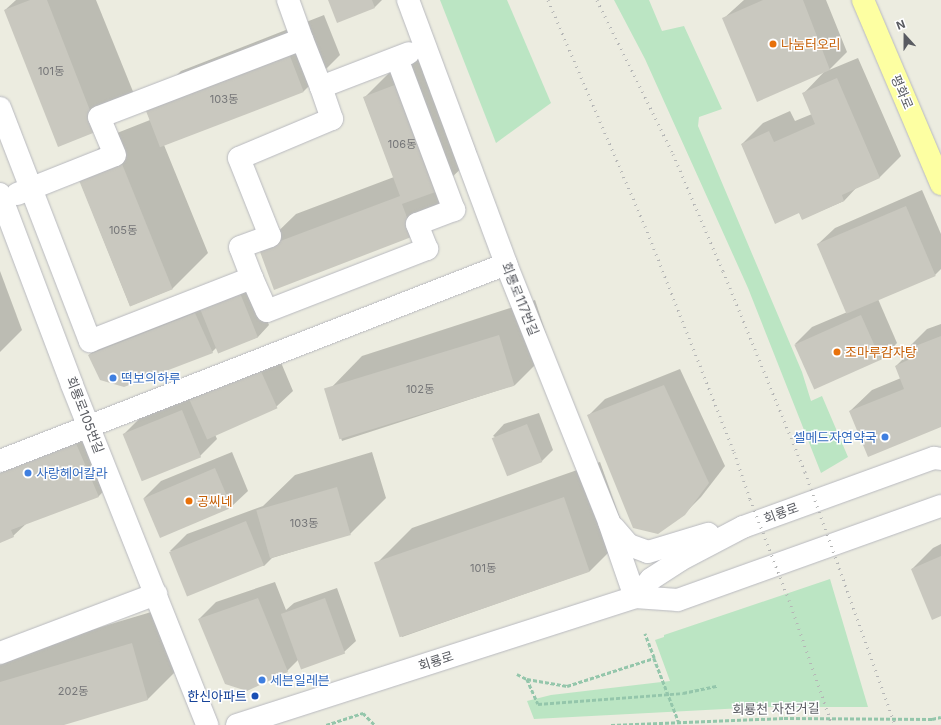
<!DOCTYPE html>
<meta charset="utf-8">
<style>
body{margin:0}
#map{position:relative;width:941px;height:725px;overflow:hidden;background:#ecece0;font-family:Inter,"Noto Sans KR",sans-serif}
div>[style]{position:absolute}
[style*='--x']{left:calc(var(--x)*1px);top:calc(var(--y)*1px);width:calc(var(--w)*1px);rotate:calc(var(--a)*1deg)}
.green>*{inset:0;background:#bbe5c3}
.shadow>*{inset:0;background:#0003}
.building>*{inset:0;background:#c9c8bf;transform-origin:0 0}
.path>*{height:2.5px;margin-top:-1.25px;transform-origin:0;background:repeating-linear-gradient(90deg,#94c6ab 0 4px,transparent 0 6px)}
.roads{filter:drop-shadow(0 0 1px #b8b9bf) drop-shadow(0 0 1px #b8b9bf)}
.minor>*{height:22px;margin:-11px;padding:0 11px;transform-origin:11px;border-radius:11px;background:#fff}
.major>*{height:22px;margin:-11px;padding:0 11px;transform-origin:11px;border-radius:11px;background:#fdffa2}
.rail>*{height:3px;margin-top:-1.5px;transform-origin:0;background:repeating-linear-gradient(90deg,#b5b6b6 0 1px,transparent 0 6px)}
.path-bridge>*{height:2.5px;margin-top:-1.25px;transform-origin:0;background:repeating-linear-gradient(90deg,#94c6ab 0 4px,transparent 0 6px)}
.dots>*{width:11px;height:11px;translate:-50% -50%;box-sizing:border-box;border:2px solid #fff;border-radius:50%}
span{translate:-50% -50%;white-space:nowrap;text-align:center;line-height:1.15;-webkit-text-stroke:3px #fff;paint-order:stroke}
.number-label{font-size:11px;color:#757678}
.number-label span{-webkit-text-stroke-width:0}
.food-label{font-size:13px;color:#c56008}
.left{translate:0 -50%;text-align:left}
.street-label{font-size:13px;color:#595b61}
.shop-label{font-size:13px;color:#366cbe}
.right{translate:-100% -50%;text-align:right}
.transit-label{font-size:13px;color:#164399}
.north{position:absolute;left:885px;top:16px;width:40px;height:40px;-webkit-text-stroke:3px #fff;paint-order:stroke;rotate:339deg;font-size:11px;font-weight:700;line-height:16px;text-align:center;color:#595b61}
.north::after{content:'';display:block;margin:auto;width:14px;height:18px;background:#595b61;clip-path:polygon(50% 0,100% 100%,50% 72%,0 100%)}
</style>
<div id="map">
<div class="green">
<i style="clip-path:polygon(440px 0,507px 0,551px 103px,496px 143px)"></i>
<i style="clip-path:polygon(614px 0,649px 0,662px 31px,684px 26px,722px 109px,699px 117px,698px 126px,802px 372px,811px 401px,822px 396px,848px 457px,821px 473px,748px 288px,645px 59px)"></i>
<i style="clip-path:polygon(830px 579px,868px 707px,763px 707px,534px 719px,527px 701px,551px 695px,670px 681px,655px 640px,664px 637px,664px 635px)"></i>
</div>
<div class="shadow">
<i style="clip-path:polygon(16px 0,96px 0,134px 94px,98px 130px,5px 10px)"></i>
<i style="clip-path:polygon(329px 0,382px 0,375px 7px)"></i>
<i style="clip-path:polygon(744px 0,826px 0,847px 52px,829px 70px,858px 58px,901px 156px,880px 177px,858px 186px,844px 201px,802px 219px,799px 212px,742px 144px,763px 123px,790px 111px,795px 121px,812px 114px,803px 94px,825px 71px,723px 19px)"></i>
<i style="clip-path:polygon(324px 15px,340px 55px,304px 91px,164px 145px,208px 253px,172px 289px,130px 306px,76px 171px,112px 135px,150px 120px,145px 107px,181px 71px)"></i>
<i style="clip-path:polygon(436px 48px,477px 153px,444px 185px,450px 200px,414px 235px,260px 249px,296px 214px,394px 177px,364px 98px,400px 62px)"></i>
<i style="clip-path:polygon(922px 190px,941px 234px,941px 269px,935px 275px,849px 308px,818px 244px,835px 228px)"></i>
<i style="clip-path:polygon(0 271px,22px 330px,0 352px)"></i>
<i style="clip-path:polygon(252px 282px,269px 325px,258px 337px,221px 351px,218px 346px,212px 352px,89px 355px,106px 338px)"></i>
<i style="clip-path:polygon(878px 299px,897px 343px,881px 360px,795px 344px,812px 327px)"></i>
<i style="clip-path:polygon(535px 300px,551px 349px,515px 385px,342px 441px,327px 392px,362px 356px)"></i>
<i style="clip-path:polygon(941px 324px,941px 426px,850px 411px,872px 390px,901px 378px,896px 366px,907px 355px,906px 350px,927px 329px)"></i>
<i style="clip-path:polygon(277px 353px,293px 391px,276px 407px,214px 432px,217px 439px,200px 456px,124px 434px,141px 417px)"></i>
<i style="clip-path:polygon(680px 369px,725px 466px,701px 497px,684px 514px,589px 415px,605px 399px)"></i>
<i style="clip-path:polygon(539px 413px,553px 450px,542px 461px,493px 436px,504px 424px)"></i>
<i style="clip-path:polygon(92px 425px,115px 479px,99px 496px,27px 523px,13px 536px,0 542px,0 460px)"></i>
<i style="clip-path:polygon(232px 452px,248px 491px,231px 507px,144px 498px,161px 481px)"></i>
<i style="clip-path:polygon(372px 452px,386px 498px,350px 534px,272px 558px,264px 566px,170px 551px,187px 534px,263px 506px,295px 475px)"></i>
<i style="clip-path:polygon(600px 462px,626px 535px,590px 571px,402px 637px,376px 564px,412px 528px)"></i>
<i style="clip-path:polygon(941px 544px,941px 615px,912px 569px,933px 548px)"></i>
<i style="clip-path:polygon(275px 582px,286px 610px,294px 603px,337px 588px,356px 641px,344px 652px,298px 660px,287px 671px,199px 619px,216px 602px)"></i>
<i style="clip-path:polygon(168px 607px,185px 662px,148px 699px,60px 725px,0 725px,0 657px)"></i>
</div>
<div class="building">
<i style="clip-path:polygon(30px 0,47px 0,98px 131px,58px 147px,4px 10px)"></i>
<i style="clip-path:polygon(328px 0,372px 0,375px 8px,337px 23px)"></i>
<i style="clip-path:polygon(763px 0,803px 0,830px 70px,757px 102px,722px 18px)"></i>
<i style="left:288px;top:51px;width:44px;height:154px;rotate:69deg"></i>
<i style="clip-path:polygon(837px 78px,880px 178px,842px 195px,844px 201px,802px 220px,799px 213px,775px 224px,741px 144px,769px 131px,774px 142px,815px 124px,802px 93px)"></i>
<i style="clip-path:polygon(400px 83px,441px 190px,402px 204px,414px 236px,274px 290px,259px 249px,400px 196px,363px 97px)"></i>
<i style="left:118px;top:154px;width:146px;height:46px;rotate:68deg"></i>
<i style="left:906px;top:206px;width:76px;height:97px;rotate:67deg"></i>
<i style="left:240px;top:293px;width:48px;height:43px;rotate:68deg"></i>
<i style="clip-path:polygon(195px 313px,213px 353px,124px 387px,100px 380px,88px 355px)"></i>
<i style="left:861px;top:315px;width:49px;height:73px;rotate:66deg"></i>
<i style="left:499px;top:335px;width:53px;height:183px;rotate:73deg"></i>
<i style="clip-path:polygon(941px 336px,941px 427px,868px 457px,849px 411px,904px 389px,895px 366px,908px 360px,905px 350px)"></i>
<i style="left:260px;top:369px;width:43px;height:77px;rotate:66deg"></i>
<i style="clip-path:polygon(664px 385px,709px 483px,685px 515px,658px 534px,633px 528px,587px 415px)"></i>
<i style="left:182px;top:410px;width:51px;height:64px;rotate:68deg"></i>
<i style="left:527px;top:424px;width:41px;height:38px;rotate:68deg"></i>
<i style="clip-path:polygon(75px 441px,99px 497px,11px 530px,14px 537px,0 543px,0 470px)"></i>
<i style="left:215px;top:468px;width:43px;height:78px;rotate:67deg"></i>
<i style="left:337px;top:487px;width:50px;height:84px;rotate:74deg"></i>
<i style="left:564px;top:497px;width:79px;height:201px;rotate:71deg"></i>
<i style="left:246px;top:521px;width:48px;height:83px;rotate:68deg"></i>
<i style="clip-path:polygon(941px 556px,941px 616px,932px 620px,911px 569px)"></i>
<i style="clip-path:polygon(258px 598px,288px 672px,247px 691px,225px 684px,198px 619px)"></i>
<i style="left:325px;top:598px;width:59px;height:47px;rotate:70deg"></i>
<i style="clip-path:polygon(132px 643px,148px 700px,64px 725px,0 725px,0 682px)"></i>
</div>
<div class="path">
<i style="--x:517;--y:674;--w:11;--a:27"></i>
<i style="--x:527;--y:679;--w:41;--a:9.9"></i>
<i style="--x:567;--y:686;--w:91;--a:-17.8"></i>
<i style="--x:654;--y:658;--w:26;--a:-111"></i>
<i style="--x:527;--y:679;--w:27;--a:66"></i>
<i style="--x:538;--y:704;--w:145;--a:-4.3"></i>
<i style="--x:683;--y:693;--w:35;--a:-12"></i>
<i style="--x:326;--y:725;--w:39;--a:-18"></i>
<i style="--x:363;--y:713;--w:17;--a:45"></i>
<i style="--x:611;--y:725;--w:173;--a:-2.3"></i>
<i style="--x:784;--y:718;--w:148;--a:0.4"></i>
<i style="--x:932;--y:719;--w:9;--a:-13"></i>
</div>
<div class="roads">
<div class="minor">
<i style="--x:288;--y:0;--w:41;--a:70.3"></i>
<i style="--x:408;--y:0;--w:282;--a:69.6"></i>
<i style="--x:506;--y:264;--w:278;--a:68.2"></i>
<i style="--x:609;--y:522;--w:79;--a:70.9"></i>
<i style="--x:0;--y:108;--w:250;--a:68.9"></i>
<i style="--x:90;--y:341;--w:174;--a:-21.3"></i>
<i style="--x:252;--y:278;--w:36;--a:66"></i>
<i style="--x:267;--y:311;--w:172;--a:-21.2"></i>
<i style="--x:427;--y:249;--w:27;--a:-112"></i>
<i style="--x:417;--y:224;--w:40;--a:-21"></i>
<i style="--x:454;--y:210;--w:162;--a:-110.6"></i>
<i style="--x:0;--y:194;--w:204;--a:69.3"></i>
<i style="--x:72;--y:385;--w:366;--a:68.3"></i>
<i style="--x:17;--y:194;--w:105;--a:-21.7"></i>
<i style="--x:115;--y:155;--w:41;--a:-112.8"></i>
<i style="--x:99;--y:117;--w:217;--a:-21"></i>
<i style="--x:302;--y:39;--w:52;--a:68.4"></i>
<i style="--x:321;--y:87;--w:94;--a:-21.1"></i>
<i style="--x:252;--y:278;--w:33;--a:-111"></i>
<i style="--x:240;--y:247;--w:32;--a:-20"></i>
<i style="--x:270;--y:236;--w:84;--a:-111.7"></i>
<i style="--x:239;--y:158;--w:101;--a:-22.8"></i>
<i style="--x:332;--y:119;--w:34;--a:-109"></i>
<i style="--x:0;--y:461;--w:543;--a:-21.27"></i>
<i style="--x:614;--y:528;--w:23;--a:49"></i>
<i style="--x:629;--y:545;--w:20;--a:20"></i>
<i style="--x:648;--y:552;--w:63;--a:-16.7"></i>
<i style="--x:635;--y:597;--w:24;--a:-48"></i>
<i style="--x:651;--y:579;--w:35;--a:-33"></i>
<i style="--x:680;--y:560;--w:71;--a:-27.6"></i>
<i style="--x:743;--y:527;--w:203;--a:-19.9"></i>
<i style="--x:934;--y:458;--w:7;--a:8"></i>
<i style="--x:0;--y:653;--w:167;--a:-20.7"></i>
<i style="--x:237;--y:725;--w:418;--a:-17.8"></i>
<i style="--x:635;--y:597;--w:43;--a:4"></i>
<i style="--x:678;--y:600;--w:279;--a:-19.7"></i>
</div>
<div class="major">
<i style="--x:863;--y:0;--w:200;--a:67"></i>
</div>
</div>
<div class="rail">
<i style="--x:548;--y:0;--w:246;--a:66.8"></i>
<i style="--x:645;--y:226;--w:243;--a:68.5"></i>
<i style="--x:734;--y:452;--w:50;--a:71.2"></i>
<i style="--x:750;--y:499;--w:108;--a:68.9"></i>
<i style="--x:789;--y:600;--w:132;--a:71"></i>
<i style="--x:597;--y:0;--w:172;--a:63.7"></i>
<i style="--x:673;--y:154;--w:127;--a:66.9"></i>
<i style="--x:723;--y:271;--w:217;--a:67.8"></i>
<i style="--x:805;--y:472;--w:269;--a:70.4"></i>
</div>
<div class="path-bridge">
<i style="--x:654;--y:658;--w:72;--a:68.8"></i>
</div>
<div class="dots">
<i style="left:773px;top:44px;background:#e8710a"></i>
<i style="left:837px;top:352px;background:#e8710a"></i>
<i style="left:113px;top:378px;background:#3f7fe0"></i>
<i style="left:885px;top:437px;background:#3f7fe0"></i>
<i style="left:28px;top:473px;background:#3f7fe0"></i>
<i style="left:189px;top:501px;background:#e8710a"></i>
<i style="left:262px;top:680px;background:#3f7fe0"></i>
<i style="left:255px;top:696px;background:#1a4fb4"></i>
</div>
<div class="number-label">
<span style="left:51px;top:71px">101동</span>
<span style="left:224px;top:99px">103동</span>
<span style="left:402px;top:144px">106동</span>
<span style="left:123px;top:230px">105동</span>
<span style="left:420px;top:389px">102동</span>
<span style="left:304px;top:523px">103동</span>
<span style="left:483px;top:568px">101동</span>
<span style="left:73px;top:691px">202동</span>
</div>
<div class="food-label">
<span class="left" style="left:781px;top:44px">나눔터오리</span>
<span class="left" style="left:845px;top:352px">조마루감자탕</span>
<span class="left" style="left:197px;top:501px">공씨네</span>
</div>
<div class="street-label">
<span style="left:902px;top:92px;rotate:67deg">평화로</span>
<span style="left:520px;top:299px;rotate:68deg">회룡로117번길</span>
<span style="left:85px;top:415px;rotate:69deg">회룡로105번길</span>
<span style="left:781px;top:513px;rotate:-20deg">회룡로</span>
<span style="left:436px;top:661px;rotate:-18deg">회룡로</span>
<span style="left:776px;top:709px;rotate:-1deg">회룡천 자전거길</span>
</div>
<div class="shop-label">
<span class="left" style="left:121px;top:378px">떡보의하루</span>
<span class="right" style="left:877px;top:437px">셀메드자연약국</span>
<span class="left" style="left:36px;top:473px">사랑헤어칼라</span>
<span class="left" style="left:270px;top:680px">세븐일레븐</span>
</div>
<div class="transit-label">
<span class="right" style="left:247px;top:696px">한신아파트</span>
</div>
<div class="north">N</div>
</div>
